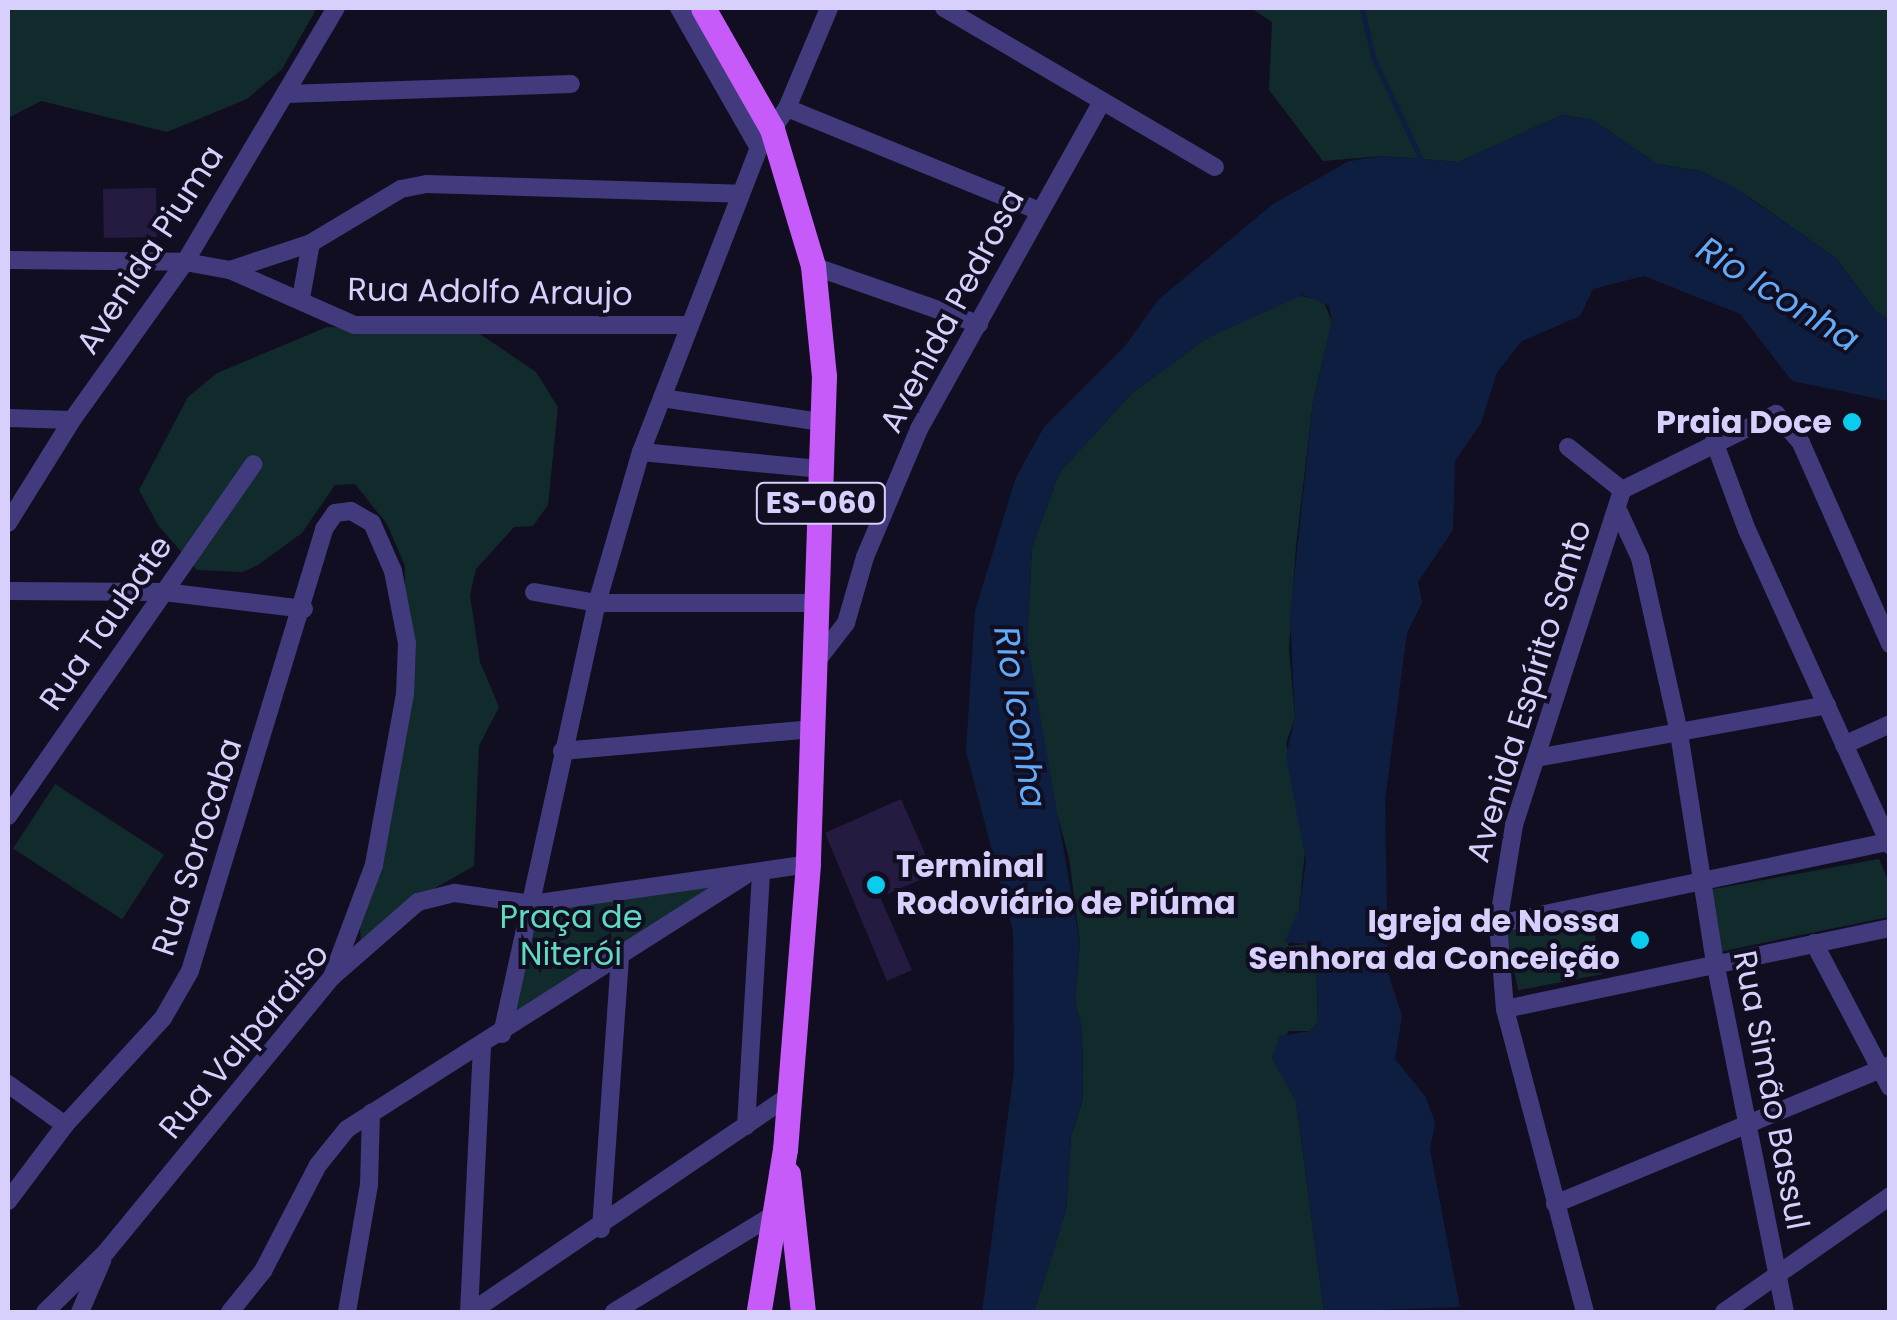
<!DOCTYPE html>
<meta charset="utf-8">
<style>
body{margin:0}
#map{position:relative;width:1897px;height:1320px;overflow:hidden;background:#120e21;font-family:Poppins,sans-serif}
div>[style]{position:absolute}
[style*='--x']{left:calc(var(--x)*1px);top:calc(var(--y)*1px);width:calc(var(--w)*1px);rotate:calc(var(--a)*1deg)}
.green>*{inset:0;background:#112a2b;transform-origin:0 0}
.water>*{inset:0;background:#0d1e41}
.stream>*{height:5px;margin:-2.5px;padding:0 2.5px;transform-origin:2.5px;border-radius:2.5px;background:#0d1e41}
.building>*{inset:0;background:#251b41;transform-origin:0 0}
.minor>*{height:18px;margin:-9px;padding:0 9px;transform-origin:9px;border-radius:9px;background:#413b7e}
.primary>*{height:25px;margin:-12.5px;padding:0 12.5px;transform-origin:12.5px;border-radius:12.5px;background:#c65bf9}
.dots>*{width:28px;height:28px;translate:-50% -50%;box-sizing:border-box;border:5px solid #120e21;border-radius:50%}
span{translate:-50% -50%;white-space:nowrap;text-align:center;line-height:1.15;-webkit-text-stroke:8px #120e21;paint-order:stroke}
.shield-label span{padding:2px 8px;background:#120e21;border:2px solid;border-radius:8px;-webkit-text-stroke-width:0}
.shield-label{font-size:30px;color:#d7d0fd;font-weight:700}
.street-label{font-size:32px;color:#d7d0fd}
.poi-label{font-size:32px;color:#d7d0fd;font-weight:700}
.right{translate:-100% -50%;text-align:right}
.left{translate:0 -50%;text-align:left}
.park-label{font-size:32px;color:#5fdac2}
.water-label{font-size:35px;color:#62abf9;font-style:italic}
.frame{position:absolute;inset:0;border:10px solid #d7d0fd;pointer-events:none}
</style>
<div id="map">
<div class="green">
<i style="clip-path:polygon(8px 8px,317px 8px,282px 69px,247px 99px,167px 132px,41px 101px,8px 118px)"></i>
<i style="clip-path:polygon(1251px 8px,1889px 8px,1889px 319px,1877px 313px,1837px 259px,1749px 197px,1701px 171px,1657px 164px,1593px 120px,1562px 115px,1459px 162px,1383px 156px,1323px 161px,1269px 90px,1272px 22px)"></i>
<i style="clip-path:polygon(1297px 295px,1323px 301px,1332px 321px,1313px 402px,1296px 546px,1289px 648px,1295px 718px,1286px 743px,1306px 841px,1299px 910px,1288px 946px,1308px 944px,1316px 954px,1318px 1022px,1310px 1031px,1289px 1031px,1272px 1057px,1296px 1101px,1324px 1312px,1034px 1312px,1066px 1210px,1071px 1137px,1083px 1098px,1082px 1030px,1075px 999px,1080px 943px,1069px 858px,1046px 773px,1027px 641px,1032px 547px,1059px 473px,1131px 394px,1207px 338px)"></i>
<i style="clip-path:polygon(327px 327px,480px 334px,536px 372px,558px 407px,548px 505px,533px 526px,514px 527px,476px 569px,470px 595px,480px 662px,499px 707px,479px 746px,474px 866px,407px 904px,361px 947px,359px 905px,404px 680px,405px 566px,387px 524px,355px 484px,335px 485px,302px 533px,258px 565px,242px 572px,197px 570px,158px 525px,139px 490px,188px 397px,217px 373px)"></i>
<i style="left:55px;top:784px;width:130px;height:77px;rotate:33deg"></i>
<i style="clip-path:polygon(1879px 859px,1889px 882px,1889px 917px,1719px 952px,1708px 890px)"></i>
<i style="clip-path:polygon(758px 864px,504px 1031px,536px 899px)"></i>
<i style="left:1591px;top:915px;width:60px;height:86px;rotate:79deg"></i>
</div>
<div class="water">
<i style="clip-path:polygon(1562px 115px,1593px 120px,1657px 164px,1700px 171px,1734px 187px,1837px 259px,1877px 313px,1889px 319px,1889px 401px,1792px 381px,1740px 314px,1644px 276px,1593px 289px,1580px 316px,1522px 341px,1497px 372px,1481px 423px,1455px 461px,1453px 530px,1418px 582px,1422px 603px,1407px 633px,1385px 800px,1388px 973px,1402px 1016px,1395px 1059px,1425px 1096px,1435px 1122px,1430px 1150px,1460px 1307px,1324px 1312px,1296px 1101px,1272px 1058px,1280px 1036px,1310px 1031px,1318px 1022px,1316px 954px,1308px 944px,1284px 942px,1299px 910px,1306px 861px,1286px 756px,1295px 718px,1290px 616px,1313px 402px,1332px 321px,1329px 306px,1303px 295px,1207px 338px,1131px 394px,1059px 473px,1032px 547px,1027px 641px,1080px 943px,1075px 999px,1082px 1030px,1083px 1097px,1071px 1137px,1066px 1210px,1034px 1312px,982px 1312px,1014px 1070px,1013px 931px,966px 751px,975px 611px,1016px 477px,1044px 427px,1125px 346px,1158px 300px,1273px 204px,1349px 161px,1383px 156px,1459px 162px)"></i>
</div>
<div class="stream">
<i style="--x:1362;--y:8;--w:50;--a:77.3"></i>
<i style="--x:1373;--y:57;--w:120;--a:64.9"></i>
</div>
<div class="building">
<i style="left:156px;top:188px;width:49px;height:53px;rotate:89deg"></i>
<i style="clip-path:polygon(901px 799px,934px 874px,880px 897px,912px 970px,887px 981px,825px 833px)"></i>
</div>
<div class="minor">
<i style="--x:679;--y:8;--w:161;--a:60.3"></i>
<i style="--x:944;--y:8;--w:314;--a:30.4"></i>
<i style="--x:286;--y:94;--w:285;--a:-2"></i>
<i style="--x:787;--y:108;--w:273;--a:22.2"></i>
<i style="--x:8;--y:260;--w:177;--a:0.6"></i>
<i style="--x:185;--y:262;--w:46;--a:10.1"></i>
<i style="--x:230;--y:270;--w:136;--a:23.9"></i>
<i style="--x:354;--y:325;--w:334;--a:0"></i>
<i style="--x:813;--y:266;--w:176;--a:19.3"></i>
<i style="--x:230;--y:270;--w:85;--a:-18.4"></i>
<i style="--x:311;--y:243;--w:105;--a:-31"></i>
<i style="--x:401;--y:189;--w:26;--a:-11"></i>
<i style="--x:427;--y:184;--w:313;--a:1.8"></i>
<i style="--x:301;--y:298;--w:56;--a:-79.7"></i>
<i style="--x:662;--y:398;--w:161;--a:8.6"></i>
<i style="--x:8;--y:418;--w:64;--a:1.8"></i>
<i style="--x:1714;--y:441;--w:95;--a:69.7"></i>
<i style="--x:1747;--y:530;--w:346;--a:65.6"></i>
<i style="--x:1568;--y:447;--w:69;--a:38.5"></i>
<i style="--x:641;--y:452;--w:182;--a:5.4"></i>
<i style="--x:1617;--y:508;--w:55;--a:65.3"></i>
<i style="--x:1640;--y:558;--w:179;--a:77.4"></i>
<i style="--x:1679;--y:733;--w:232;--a:81.1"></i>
<i style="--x:1715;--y:962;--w:357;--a:78.7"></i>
<i style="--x:8;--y:523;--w:121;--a:-58.1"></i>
<i style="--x:72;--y:420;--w:194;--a:-54.4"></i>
<i style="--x:185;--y:262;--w:295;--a:-59.3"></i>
<i style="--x:8;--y:591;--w:156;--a:0.4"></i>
<i style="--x:164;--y:592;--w:141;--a:6.9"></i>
<i style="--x:534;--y:592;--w:64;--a:9.9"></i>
<i style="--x:597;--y:603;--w:221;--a:0"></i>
<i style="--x:819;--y:658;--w:44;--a:-52.4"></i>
<i style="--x:846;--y:623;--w:69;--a:-73.9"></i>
<i style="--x:865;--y:557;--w:139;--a:-67.1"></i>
<i style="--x:919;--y:429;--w:371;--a:-60.8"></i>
<i style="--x:1844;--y:745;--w:51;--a:-24.5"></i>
<i style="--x:562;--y:751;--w:255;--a:-5"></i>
<i style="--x:1536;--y:758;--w:296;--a:-10.3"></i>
<i style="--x:8;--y:816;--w:429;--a:-55.1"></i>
<i style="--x:1498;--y:924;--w:399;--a:-11.9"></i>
<i style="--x:1814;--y:943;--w:163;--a:62.2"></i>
<i style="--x:1505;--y:1009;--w:393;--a:-11.9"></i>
<i style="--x:502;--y:1034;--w:441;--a:-77.6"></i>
<i style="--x:597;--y:603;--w:157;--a:-73.8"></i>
<i style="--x:641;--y:452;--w:326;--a:-68.8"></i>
<i style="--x:759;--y:148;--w:49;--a:-55"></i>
<i style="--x:787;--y:108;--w:108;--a:-67.2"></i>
<i style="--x:8;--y:1084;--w:70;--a:35.7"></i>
<i style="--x:746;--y:1126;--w:255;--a:-86.6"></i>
<i style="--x:8;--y:1201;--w:95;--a:-53.1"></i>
<i style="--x:65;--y:1125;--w:145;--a:-47.5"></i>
<i style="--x:163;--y:1018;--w:54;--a:-60.1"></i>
<i style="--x:190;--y:971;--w:462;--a:-73.1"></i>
<i style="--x:324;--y:529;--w:19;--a:-55"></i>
<i style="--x:335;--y:513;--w:16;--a:-7"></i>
<i style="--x:351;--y:511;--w:24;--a:30"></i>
<i style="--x:372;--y:523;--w:52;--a:66.4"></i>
<i style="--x:393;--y:571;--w:73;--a:79"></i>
<i style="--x:407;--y:643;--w:51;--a:92.2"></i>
<i style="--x:405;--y:694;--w:174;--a:100.3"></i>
<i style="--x:374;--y:865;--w:120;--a:110.6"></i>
<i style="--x:1555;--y:1204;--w:363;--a:-22.5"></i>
<i style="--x:601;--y:1229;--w:273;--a:-86"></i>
<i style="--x:45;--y:1312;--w:86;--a:-44.5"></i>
<i style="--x:106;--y:1252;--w:356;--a:-50.6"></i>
<i style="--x:332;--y:977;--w:114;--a:-41.1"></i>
<i style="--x:418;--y:902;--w:38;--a:-14"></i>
<i style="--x:455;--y:893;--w:78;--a:8.1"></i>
<i style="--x:532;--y:904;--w:279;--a:-8.2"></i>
<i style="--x:80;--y:1312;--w:56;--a:-66.7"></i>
<i style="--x:230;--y:1312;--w:53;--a:-51.2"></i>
<i style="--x:263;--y:1271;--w:119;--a:-62.6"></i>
<i style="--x:318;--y:1165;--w:46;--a:-51.1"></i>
<i style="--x:347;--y:1129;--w:472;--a:-32.5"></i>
<i style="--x:347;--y:1312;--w:129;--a:-80.2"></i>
<i style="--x:369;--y:1185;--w:72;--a:-88.4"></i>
<i style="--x:469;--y:1312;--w:264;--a:-87.2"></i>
<i style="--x:471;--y:1312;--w:384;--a:-34.2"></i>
<i style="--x:614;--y:1312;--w:184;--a:-31.4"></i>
<i style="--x:1585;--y:1312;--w:313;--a:-104.8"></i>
<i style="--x:1505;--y:1009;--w:85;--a:-94.7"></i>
<i style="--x:1498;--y:924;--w:100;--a:-80.8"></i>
<i style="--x:1514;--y:825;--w:352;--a:-72.1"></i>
<i style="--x:1622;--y:490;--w:172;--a:-26.3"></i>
<i style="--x:1776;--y:414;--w:38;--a:49"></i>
<i style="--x:1801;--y:443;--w:220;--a:66.1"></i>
<i style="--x:1724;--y:1312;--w:203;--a:-34.9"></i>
</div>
<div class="primary">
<i style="--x:703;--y:8;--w:139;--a:60.3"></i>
<i style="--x:772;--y:129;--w:143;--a:73.3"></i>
<i style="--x:813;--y:266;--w:111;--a:84.3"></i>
<i style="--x:824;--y:376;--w:488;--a:91.9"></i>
<i style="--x:808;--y:864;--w:286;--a:94.6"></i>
<i style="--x:785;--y:1149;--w:163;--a:99.2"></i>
<i style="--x:788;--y:1174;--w:139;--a:83.8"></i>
</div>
<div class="dots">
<i style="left:1852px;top:422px;background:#09ccef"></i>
<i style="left:876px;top:885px;background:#09ccef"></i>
<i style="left:1640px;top:940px;background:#09ccef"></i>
</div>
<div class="shield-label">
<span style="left:821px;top:503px">ES-060</span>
</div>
<div class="street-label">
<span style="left:150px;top:250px;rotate:-57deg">Avenida Piuma</span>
<span style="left:490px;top:292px;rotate:1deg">Rua Adolfo Araujo</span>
<span style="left:952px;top:311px;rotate:-62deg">Avenida Pedrosa</span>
<span style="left:106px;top:623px;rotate:-55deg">Rua Taubate</span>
<span style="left:1529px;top:691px;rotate:-73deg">Avenida Espírito Santo</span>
<span style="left:197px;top:847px;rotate:-72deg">Rua Sorocaba</span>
<span style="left:244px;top:1041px;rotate:-50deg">Rua Valparaiso</span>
<span style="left:1771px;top:1090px;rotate:79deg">Rua Simão Bassul</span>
</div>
<div class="poi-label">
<span class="right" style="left:1832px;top:422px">Praia Doce</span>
<span class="left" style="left:896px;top:885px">Terminal<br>Rodoviário de Piúma</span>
<span class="right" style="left:1620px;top:940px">Igreja de Nossa<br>Senhora da Conceição</span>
</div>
<div class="park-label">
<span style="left:571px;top:936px">Praça de<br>Niterói</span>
</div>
<div class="water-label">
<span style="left:1778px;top:294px;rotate:32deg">Rio Iconha</span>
<span style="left:1020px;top:717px;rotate:81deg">Rio Iconha</span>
</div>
<div class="frame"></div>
</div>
